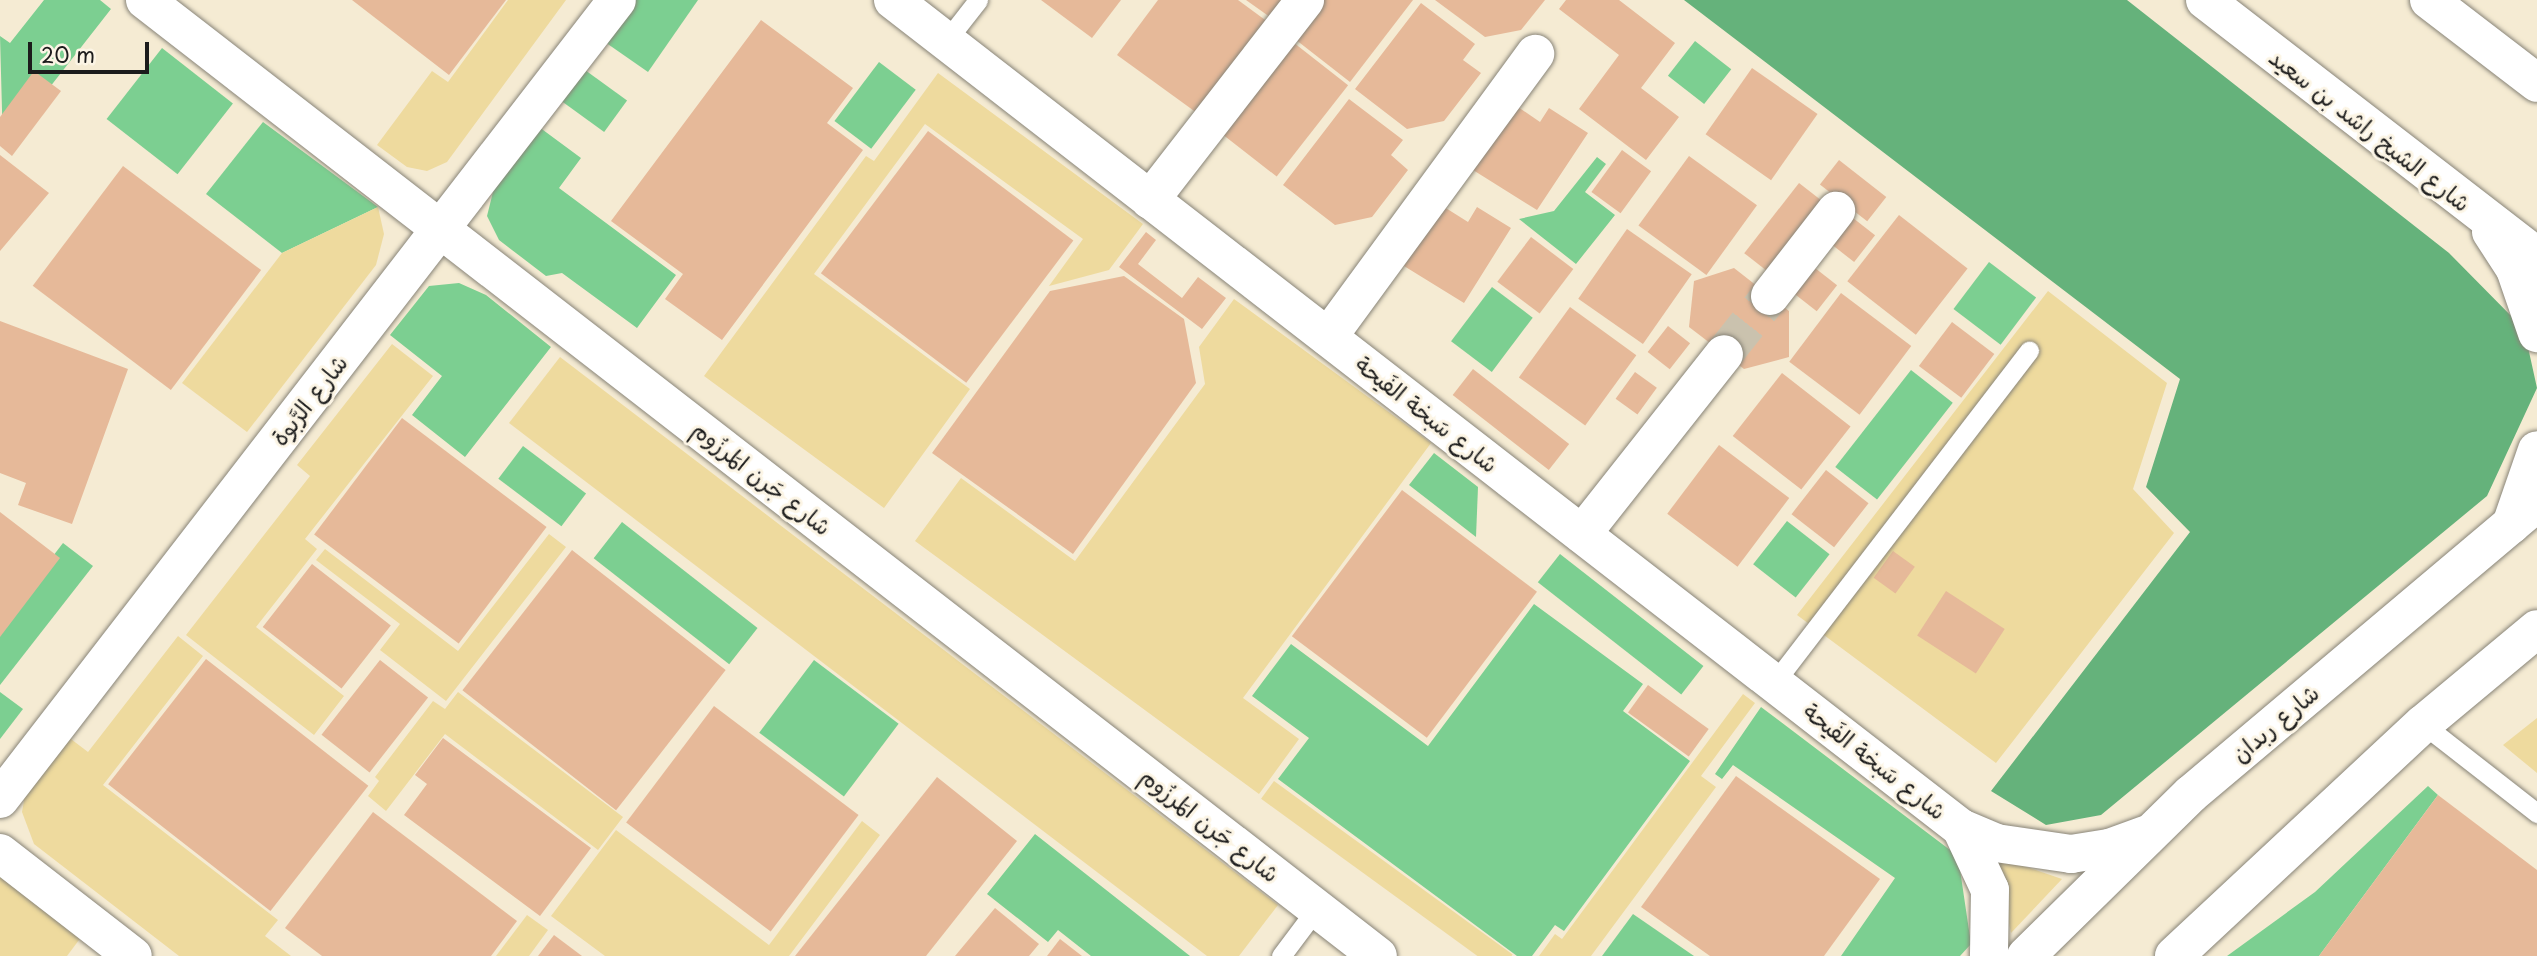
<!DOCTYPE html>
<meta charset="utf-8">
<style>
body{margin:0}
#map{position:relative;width:2537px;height:956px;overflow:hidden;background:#f5ebd3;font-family:"Playpen Sans","Playpen Sans Arabic",sans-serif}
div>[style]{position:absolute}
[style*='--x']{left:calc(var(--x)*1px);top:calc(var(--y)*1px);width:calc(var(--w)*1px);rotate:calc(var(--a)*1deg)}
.green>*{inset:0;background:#7ccf91;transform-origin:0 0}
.forest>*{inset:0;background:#65b27b}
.sand>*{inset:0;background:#eeda9e;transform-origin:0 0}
.building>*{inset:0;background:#e6b999;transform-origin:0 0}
.minor-tunnel>*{height:38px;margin-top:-19px;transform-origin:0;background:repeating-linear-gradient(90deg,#cac2ae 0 38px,transparent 0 57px)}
.roads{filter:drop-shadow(0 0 2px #888478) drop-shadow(0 0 2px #888478)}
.service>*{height:19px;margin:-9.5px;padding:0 9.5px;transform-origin:9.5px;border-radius:9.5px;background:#fff}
.minor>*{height:38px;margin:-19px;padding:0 19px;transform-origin:19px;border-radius:19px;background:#fff}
.secondary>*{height:38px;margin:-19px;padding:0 19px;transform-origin:19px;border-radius:19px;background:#fff}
.primary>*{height:38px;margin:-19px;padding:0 19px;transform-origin:19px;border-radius:19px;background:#fff}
span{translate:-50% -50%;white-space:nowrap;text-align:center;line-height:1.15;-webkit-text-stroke:6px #fcf5e5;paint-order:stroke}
.street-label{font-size:23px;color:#1c1c1c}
.scale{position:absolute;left:28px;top:42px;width:121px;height:32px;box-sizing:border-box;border:4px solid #1c1c1c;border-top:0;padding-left:9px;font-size:21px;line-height:24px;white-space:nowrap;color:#1c1c1c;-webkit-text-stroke:5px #fcf5e5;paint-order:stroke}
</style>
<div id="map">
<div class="green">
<i style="clip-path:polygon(44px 0,100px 0,111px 9px,3px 147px,0 36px,10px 43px)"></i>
<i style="clip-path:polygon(631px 0,698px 0,648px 72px,602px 40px)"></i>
<i style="left:1695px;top:41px;width:46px;height:44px;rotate:38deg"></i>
<i style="left:162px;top:48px;width:90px;height:90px;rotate:38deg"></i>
<i style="left:879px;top:62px;width:46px;height:74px;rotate:37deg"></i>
<i style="left:585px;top:70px;width:52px;height:39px;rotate:36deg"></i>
<i style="clip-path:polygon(263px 122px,378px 207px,282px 253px,206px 194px)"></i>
<i style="clip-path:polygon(539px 127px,581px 158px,559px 188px,676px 275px,637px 328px,562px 273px,546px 276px,499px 240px,487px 216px,494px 188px)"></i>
<i style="clip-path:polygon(1597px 157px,1606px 164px,1585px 192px,1615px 215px,1576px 264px,1519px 219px,1554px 211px)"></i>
<i style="left:1989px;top:262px;width:59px;height:59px;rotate:37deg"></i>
<i style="clip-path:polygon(459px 283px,486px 295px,551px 347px,465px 457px,412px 415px,442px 376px,390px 335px,429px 286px)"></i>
<i style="left:1492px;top:287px;width:51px;height:68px;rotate:37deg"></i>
<i style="left:1911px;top:370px;width:53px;height:123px;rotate:38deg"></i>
<i style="left:523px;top:446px;width:79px;height:41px;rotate:37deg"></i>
<i style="clip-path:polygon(1434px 453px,1478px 487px,1476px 537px,1409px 485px)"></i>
<i style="left:1787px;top:521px;width:54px;height:55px;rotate:38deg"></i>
<i style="left:622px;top:522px;width:172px;height:46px;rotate:38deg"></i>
<i style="clip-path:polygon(63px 543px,93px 566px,0 685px,0 625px)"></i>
<i style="left:1560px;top:554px;width:182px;height:36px;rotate:38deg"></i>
<i style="clip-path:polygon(1534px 604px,1643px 684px,1623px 711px,1690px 761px,1564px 931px,1555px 925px,1532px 956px,1517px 956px,1278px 779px,1309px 738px,1252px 696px,1291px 644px,1428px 746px)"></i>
<i style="left:814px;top:660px;width:106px;height:91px;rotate:37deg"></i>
<i style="clip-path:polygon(0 692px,23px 709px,0 739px)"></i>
<i style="clip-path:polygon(1761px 707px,1958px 856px,1971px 944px,1960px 956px,1841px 956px,1895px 878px,1733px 765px,1722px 779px,1715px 774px)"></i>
<i style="clip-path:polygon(2428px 786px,2438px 795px,2319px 956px,2227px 956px,2315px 892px)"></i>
<i style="clip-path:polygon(1035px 834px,1190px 956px,1091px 956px,1058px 930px,1048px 942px,987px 894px)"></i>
<i style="clip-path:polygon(1633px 914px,1694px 956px,1602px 956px)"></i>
</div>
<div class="forest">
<i style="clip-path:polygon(1684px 0,2127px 0,2449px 253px,2524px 329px,2537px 388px,2487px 496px,2101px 815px,2046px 825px,1991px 791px,2190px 532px,2146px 487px,2180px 379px)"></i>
</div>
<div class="sand">
<i style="clip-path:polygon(508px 0,566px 0,447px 162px,427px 171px,407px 167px,377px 145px,432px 71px,448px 82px)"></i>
<i style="clip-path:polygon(938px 73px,1143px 224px,1109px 270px,1049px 286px,1083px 239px,925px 124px,814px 274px,970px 389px,884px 508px,704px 376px,866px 156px,874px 161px)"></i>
<i style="clip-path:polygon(378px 207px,384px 234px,376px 265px,247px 432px,182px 383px,282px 253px)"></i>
<i style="clip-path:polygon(2048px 291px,2167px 383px,2133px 489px,2174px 533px,1996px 763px,1797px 615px)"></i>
<i style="clip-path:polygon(1234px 299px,1431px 443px,1243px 698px,1299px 739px,1259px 794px,915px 541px,961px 478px,1075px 561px,1205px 384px,1199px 347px)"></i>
<i style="clip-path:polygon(392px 344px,433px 376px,305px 539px,317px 549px,256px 627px,344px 696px,314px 735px,186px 635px,310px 476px,297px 465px)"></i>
<i style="clip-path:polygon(560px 357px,1278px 905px,1239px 956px,1207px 956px,509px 423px)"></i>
<i style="clip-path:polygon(549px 534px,566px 547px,446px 701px,380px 650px,400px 624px,316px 560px,325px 549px,458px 651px)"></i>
<i style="clip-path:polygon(178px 636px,203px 656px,103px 785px,278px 920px,265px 936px,291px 956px,179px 956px,34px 844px,22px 812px,28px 778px,63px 733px,88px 752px)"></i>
<i style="clip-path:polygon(458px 692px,623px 817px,598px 850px,445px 734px,386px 811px,368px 796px,379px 781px,375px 777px,433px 701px,445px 709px)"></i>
<i style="clip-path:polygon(1743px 694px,1755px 703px,1701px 776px,1716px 787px,1591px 956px,1539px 956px,1555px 934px,1562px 939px)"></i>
<i style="clip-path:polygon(2537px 718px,2537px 773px,2503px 745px)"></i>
<i style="left:1274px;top:781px;width:295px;height:22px;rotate:36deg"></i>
<i style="clip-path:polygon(862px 821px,880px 835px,789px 956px,605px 956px,551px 916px,616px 830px,769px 945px)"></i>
<i style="clip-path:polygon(1995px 856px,2062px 879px,2011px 933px)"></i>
<i style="clip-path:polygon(0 874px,82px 936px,67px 956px,0 956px)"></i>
<i style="clip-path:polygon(527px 915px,548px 930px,529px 956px,496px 956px)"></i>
</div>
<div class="building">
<i style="clip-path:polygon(352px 0,506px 0,449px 75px)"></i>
<i style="clip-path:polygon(1041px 0,1121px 0,1092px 38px)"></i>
<i style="clip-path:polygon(1158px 0,1238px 0,1276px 28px,1208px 121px,1117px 55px)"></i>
<i style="clip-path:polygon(1246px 0,1300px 0,1281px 25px)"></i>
<i style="clip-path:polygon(1319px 0,1413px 0,1350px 82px,1291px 36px)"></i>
<i style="clip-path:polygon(1435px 0,1545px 0,1521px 30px,1485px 37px)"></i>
<i style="clip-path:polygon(1566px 0,1619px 0,1675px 43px,1641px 88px,1679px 117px,1646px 160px,1579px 109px,1619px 55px,1559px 9px)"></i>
<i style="clip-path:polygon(1421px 3px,1475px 44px,1463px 60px,1481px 73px,1444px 121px,1407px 129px,1355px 89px)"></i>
<i style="clip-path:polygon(761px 20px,853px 88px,827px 123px,863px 150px,722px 340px,665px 299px,683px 274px,611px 221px)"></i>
<i style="left:1289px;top:39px;width:75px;height:116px;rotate:38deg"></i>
<i style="left:1752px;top:68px;width:80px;height:81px;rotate:35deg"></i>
<i style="clip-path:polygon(34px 71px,61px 91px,12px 156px,0 146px,0 117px)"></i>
<i style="clip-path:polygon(1349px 99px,1403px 140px,1391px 155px,1408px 170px,1372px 217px,1335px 225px,1283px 185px)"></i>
<i style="clip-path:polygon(1515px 105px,1540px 122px,1549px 108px,1588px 133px,1537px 210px,1473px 170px)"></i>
<i style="left:928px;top:131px;width:182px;height:178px;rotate:37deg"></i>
<i style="left:1622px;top:150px;width:36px;height:52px;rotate:36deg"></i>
<i style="clip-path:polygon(0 155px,49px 193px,0 251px)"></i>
<i style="left:1689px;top:156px;width:84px;height:86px;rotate:36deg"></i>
<i style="left:1839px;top:160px;width:60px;height:31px;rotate:38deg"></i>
<i style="left:123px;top:166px;width:173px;height:150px;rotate:37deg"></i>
<i style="left:1799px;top:183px;width:31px;height:89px;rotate:38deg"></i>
<i style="clip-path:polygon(1441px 205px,1468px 222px,1477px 207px,1511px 228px,1464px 303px,1404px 266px)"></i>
<i style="left:1899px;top:215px;width:87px;height:84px;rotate:38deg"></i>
<i style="left:1853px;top:218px;width:28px;height:34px;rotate:38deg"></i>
<i style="left:1627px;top:229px;width:79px;height:85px;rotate:35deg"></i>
<i style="clip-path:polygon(1146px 232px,1156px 240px,1138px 264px,1182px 298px,1198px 277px,1226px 298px,1202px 329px,1119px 267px)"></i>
<i style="left:1531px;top:237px;width:53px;height:56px;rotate:37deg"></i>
<i style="clip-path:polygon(1734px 268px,1789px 311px,1789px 357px,1744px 369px,1689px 327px,1694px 281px)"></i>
<i style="left:1815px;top:268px;width:28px;height:33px;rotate:38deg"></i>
<i style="clip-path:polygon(1124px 276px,1184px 319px,1196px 383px,1073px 554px,932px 453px,1050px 291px)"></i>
<i style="left:1841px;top:293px;width:88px;height:86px;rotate:37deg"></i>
<i style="left:1570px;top:307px;width:82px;height:87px;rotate:36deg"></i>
<i style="clip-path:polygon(0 321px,128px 369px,72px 524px,18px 505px,26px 483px,0 473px)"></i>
<i style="left:1952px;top:322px;width:53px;height:55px;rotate:37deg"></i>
<i style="left:1668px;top:326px;width:28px;height:33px;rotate:38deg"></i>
<i style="left:1473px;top:369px;width:122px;height:33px;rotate:38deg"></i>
<i style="left:1635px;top:372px;width:27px;height:33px;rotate:36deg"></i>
<i style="left:1782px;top:373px;width:87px;height:80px;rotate:38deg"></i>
<i style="left:402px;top:418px;width:181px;height:146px;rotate:37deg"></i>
<i style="left:1719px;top:445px;width:88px;height:86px;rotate:37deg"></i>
<i style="left:1826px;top:470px;width:54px;height:56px;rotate:38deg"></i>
<i style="left:1402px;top:490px;width:169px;height:183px;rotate:37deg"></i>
<i style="clip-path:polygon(0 512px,60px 558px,0 637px)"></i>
<i style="left:572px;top:550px;width:195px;height:178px;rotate:38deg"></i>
<i style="left:1893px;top:551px;width:27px;height:33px;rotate:36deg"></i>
<i style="left:312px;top:564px;width:100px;height:80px;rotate:38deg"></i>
<i style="left:1946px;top:591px;width:70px;height:53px;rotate:33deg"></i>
<i style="left:206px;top:659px;width:206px;height:159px;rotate:38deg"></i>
<i style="left:380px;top:660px;width:61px;height:95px;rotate:38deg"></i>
<i style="left:1648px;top:685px;width:75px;height:34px;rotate:36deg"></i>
<i style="left:714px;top:706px;width:181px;height:146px;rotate:37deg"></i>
<i style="clip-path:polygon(443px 738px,591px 848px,540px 916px,404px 815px,427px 784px,415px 775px)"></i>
<i style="clip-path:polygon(1736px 776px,1880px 879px,1824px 956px,1710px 956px,1641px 907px)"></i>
<i style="clip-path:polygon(937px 777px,1017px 841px,926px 956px,795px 956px)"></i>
<i style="clip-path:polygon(2438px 795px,2537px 870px,2537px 956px,2319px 956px)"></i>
<i style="clip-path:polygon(373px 812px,517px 921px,491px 956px,322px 956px,285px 928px)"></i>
<i style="clip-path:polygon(995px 908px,1039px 944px,1029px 956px,955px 956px)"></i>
<i style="clip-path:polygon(554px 935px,582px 956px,538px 956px)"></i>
<i style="clip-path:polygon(1060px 939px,1082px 956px,1047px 956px)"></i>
</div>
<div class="minor-tunnel">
<i style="--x:1724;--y:354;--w:74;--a:-51.6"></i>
</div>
<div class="roads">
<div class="service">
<i style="--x:946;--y:41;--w:52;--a:-52"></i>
<i style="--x:1774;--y:683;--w:419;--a:-52.5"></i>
<i style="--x:2423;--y:724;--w:145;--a:38"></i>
<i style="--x:1281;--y:956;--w:60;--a:-53.1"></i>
</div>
<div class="minor">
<i style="--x:145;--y:0;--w:1560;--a:37.79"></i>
<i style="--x:893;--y:0;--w:1351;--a:37.79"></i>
<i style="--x:1961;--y:828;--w:38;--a:23"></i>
<i style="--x:1996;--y:843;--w:76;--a:8.3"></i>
<i style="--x:2071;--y:854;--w:38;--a:-9"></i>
<i style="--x:2109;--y:848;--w:38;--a:-20"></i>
<i style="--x:1150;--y:200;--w:253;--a:-52.2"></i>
<i style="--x:1770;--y:296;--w:108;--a:-52.2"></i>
<i style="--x:1328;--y:337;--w:351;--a:-53.8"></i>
<i style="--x:1582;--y:534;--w:229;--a:-51.7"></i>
<i style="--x:0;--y:799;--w:1009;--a:-52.32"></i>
<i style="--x:1961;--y:828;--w:68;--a:64.9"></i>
<i style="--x:1990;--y:890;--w:66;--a:90.9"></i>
<i style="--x:0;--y:853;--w:168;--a:37.8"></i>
</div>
<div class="secondary">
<i style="--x:2026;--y:956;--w:231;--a:-44.5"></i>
<i style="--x:2191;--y:794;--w:450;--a:-40.1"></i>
<i style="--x:2174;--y:956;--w:340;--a:-43"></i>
<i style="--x:2423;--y:724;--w:148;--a:-39.8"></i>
</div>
<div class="primary">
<i style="--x:2205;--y:0;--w:420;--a:37.7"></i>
<i style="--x:2429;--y:0;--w:136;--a:37.5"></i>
<i style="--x:2491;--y:232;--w:44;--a:57"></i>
<i style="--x:2515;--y:269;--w:68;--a:71"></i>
<i style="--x:2511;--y:525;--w:79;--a:-70.9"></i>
</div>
</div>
<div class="street-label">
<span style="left:2370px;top:130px;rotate:38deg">شارع الشيخ راشد بن سعيد</span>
<span style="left:309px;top:400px;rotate:-52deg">شارع الرَّبوة</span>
<span style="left:1427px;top:414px;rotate:38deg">شارع سَبخة الفَيحة</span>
<span style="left:762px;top:478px;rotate:38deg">شارع جَرن المَرزُوم</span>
<span style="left:2275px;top:723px;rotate:-40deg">شارع ربدان</span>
<span style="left:1875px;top:761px;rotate:38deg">شارع سَبخة الفَيحة</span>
<span style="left:1210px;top:825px;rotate:38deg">شارع جَرن المَرزُوم</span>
</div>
<div class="scale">20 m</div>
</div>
